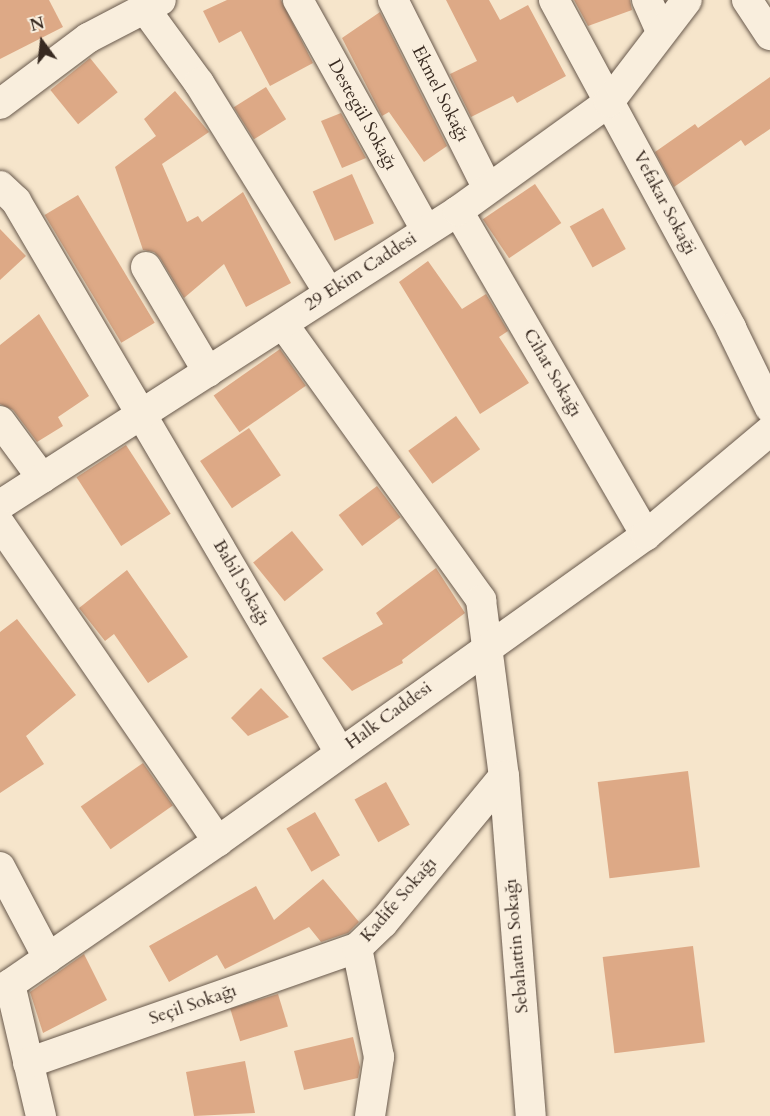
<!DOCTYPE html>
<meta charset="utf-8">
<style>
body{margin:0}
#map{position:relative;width:770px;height:1116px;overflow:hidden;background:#f6e5cb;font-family:Cardo,serif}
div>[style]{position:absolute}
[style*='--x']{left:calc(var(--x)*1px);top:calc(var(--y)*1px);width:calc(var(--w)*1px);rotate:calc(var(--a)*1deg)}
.building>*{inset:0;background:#dda986;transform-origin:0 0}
.roads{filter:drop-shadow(0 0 2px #68594c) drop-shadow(0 0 2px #68594c)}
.minor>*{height:30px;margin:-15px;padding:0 15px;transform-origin:15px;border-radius:15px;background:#f9eedd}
span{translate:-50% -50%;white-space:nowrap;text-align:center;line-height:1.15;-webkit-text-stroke:5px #f9eedd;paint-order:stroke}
.street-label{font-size:18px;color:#382a21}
.north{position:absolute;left:12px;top:12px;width:60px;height:60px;-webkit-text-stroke:4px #f9eedd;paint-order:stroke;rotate:345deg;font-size:16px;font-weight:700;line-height:24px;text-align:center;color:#382a21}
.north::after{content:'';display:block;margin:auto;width:21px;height:27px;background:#382a21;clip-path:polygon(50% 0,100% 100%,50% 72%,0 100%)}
</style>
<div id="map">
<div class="building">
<i style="clip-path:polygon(0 0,49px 0,63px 27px,0 59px)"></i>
<i style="clip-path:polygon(227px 0,281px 0,313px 63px,270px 86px,241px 31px,219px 43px,203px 11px)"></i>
<i style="clip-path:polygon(446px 0,489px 0,500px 20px,528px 5px,566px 76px,517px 103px,513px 96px,471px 117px,450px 74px,477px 61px)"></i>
<i style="clip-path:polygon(574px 0,630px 0,632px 10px,588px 26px)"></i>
<i style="clip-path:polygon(380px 12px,447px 146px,424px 162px,389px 112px,382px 116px,342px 38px)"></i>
<i style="left:90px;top:58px;width:44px;height:51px;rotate:51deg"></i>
<i style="clip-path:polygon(770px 77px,770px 129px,745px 146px,741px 140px,674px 187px,655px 152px,695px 124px,698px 128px)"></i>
<i style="left:266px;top:87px;width:38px;height:38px;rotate:58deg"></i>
<i style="clip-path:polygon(175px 91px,209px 132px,162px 164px,187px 222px,198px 216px,202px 222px,243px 192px,291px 283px,246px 307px,224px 264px,184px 298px,160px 258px,154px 252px,143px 250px,115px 167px,156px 136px,144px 119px)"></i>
<i style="clip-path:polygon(341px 113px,366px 158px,342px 168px,321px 121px)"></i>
<i style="left:352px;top:174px;width:54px;height:43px;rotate:66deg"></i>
<i style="left:535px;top:184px;width:47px;height:63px;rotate:56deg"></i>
<i style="left:78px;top:195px;width:149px;height:39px;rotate:59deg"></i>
<i style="left:603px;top:208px;width:47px;height:38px;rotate:61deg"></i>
<i style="clip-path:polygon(0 229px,26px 256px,0 280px)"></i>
<i style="clip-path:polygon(428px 261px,462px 309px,486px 294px,508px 331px,499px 337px,529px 383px,480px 414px,399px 282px)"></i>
<i style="clip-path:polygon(39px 314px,89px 396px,58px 417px,63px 426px,37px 442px,13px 410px,0 404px,0 345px)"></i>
<i style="left:280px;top:349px;width:45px;height:81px;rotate:55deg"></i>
<i style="left:456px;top:416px;width:41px;height:59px;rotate:54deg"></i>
<i style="left:249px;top:428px;width:57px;height:59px;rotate:56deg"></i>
<i style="left:126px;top:445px;width:82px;height:59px;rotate:57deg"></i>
<i style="left:377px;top:486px;width:39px;height:48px;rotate:53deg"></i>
<i style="left:292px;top:531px;width:50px;height:50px;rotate:51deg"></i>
<i style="clip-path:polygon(436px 568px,465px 613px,402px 660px,403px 663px,352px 691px,322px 658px,383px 624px,376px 613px)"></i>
<i style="clip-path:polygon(127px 570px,188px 657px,148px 683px,114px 634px,105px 641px,79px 608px)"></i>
<i style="clip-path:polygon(17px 619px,76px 695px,26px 736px,44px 764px,0 793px,0 632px)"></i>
<i style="clip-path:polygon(261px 688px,289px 717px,248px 736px,231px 718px)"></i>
<i style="left:143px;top:763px;width:52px;height:76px;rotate:55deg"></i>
<i style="left:688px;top:771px;width:97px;height:91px;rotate:83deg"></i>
<i style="left:386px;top:782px;width:49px;height:36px;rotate:61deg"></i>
<i style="left:315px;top:812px;width:50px;height:33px;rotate:60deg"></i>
<i style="clip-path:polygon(323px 879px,359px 922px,348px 933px,321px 942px,309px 927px,225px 969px,217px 955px,169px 982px,149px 946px,256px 886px,274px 920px)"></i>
<i style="left:693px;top:946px;width:97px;height:91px;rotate:83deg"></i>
<i style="clip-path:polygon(84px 954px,107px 1000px,43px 1033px,30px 992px)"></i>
<i style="left:278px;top:994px;width:34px;height:50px;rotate:73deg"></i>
<i style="clip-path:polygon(353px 1037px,360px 1067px,358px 1078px,304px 1090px,294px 1051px)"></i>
<i style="clip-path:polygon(245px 1061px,255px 1113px,194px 1116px,186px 1072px)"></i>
</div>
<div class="roads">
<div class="minor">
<i style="--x:298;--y:0;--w:263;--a:60.9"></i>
<i style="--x:393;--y:0;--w:209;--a:63.3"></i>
<i style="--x:554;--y:0;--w:373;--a:61.6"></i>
<i style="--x:731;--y:328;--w:89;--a:64"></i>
<i style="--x:647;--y:0;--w:34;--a:66"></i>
<i style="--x:747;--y:0;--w:42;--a:56.7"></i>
<i style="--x:145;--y:9;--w:92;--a:53.9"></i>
<i style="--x:199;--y:83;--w:247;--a:58.2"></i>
<i style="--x:0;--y:104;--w:110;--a:-36.9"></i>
<i style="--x:88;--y:38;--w:82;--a:-27.5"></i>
<i style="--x:0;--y:186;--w:22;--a:43"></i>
<i style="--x:16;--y:201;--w:638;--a:59.58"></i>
<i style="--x:458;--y:211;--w:375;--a:59.9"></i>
<i style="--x:146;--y:267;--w:122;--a:59.4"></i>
<i style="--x:283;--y:324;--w:340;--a:54.3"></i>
<i style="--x:481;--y:600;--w:177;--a:82.6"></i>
<i style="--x:504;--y:776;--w:341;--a:85.5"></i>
<i style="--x:0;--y:421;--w:71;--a:53.6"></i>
<i style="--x:0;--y:505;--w:544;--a:-32.7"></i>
<i style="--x:458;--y:211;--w:186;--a:-35.8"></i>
<i style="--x:609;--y:102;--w:128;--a:-52.6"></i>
<i style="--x:0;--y:524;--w:385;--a:55.5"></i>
<i style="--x:0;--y:867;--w:103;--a:62.2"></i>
<i style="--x:10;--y:984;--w:136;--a:76.8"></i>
<i style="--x:0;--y:991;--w:265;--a:-34.5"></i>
<i style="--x:218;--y:841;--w:526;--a:-35.56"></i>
<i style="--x:646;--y:535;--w:162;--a:-40"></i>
<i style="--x:28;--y:1063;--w:349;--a:-19.3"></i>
<i style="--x:370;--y:1116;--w:60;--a:-81.3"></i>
<i style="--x:379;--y:1057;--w:111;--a:-101.4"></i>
<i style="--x:357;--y:948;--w:36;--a:-44"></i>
<i style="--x:383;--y:923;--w:190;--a:-50.5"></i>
</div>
</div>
<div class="street-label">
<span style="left:440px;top:94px;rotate:63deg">Ekmel Sokağı</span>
<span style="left:362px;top:115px;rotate:61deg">Destegül Sokağı</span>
<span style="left:664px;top:203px;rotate:62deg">Vefakar Sokaği</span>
<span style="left:361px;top:272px;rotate:-33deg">29 Ekim Caddesi</span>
<span style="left:552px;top:373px;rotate:60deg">Cihat Sokağı</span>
<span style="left:241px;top:583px;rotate:60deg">Babil Sokağı</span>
<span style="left:389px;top:716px;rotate:-36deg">Halk Caddesi</span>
<span style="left:399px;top:900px;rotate:-49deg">Kadife Sokağı</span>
<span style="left:517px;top:946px;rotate:-95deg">Sebahattin Sokağı</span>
<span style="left:193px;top:1005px;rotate:-19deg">Seçil Sokağı</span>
</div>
<div class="north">N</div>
</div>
